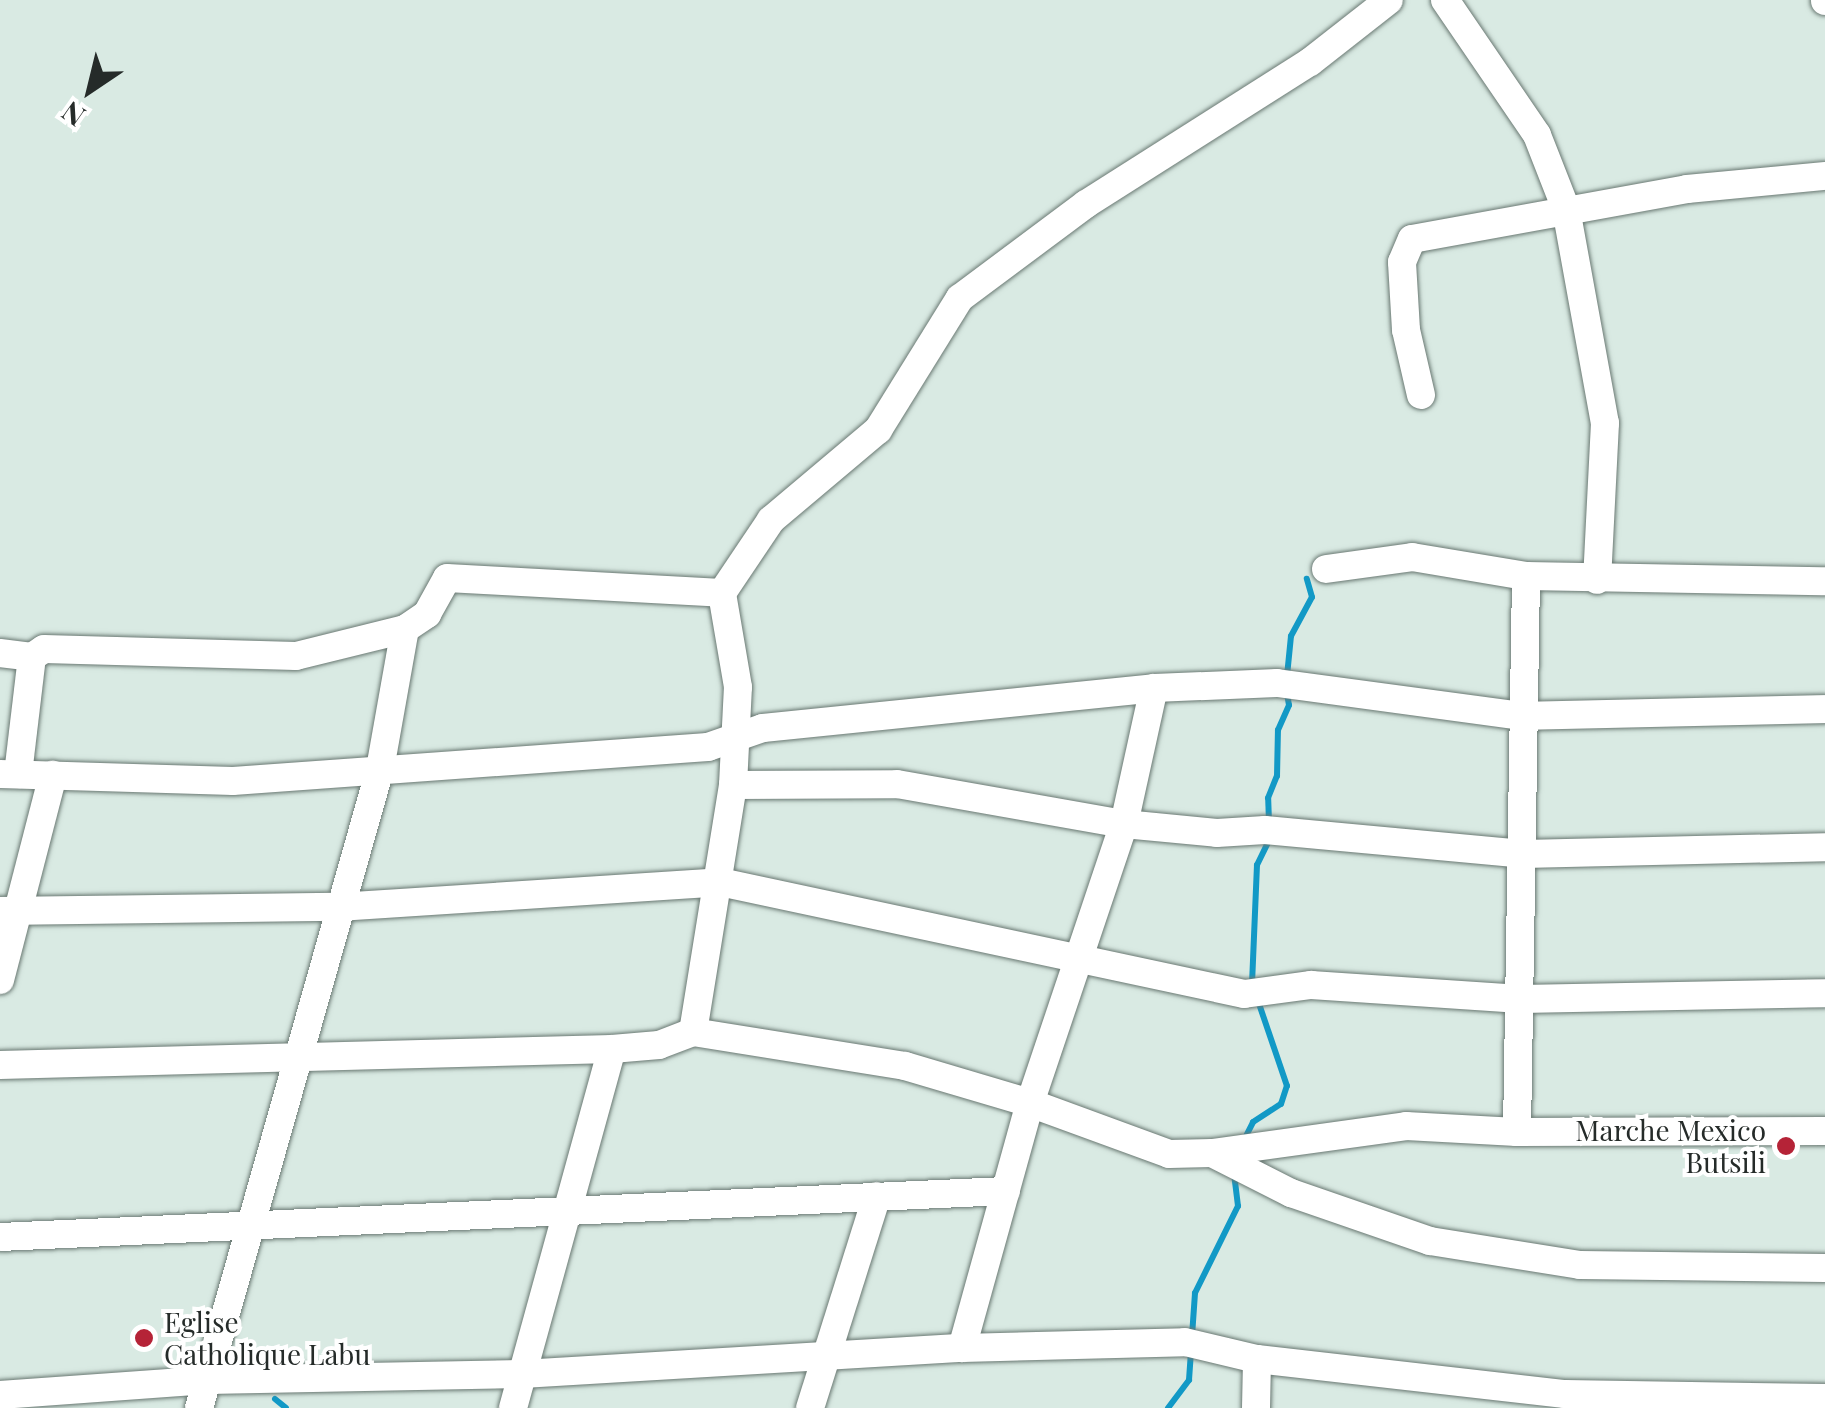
<!DOCTYPE html>
<style>
body{margin:0}
#map{position:relative;width:1825px;height:1408px;overflow:hidden;background:#d9eae3;font-family:"Playfair Display",serif}
div>[style]{position:absolute}
[style*='--x']{left:calc(var(--x)*1px);top:calc(var(--y)*1px);width:calc(var(--w)*1px);rotate:calc(var(--a)*1deg)}
.stream>*{height:6px;margin:-3px;padding:0 3px;transform-origin:3px;border-radius:3px;background:#1299c6}
.roads{filter:drop-shadow(0 0 2px #697872) drop-shadow(0 0 2px #697872)}
.minor>*{height:28px;margin:-14px;padding:0 14px;transform-origin:14px;border-radius:14px;background:#fff}
.dots>*{width:28px;height:28px;translate:-50% -50%;box-sizing:border-box;border:5px solid #fff;border-radius:50%}
span{translate:-50% -50%;white-space:nowrap;text-align:center;line-height:1.15;-webkit-text-stroke:8px #fff;paint-order:stroke}
.poi-label{font-size:28px;color:#252b29}
.right{translate:-100% -50%;text-align:right}
.left{translate:0 -50%;text-align:left}
.north{position:absolute;left:40px;top:40px;width:100px;height:100px;-webkit-text-stroke:8px #fff;paint-order:stroke;rotate:215deg;font-size:28px;font-weight:700;line-height:40px;text-align:center;color:#252b29}
.north::after{content:'';display:block;margin:auto;width:35px;height:45px;background:#252b29;clip-path:polygon(50% 0,100% 100%,50% 72%,0 100%)}
</style>
<div id="map">
<div class="stream">
<i style="--x:1287;--y:676;--w:40;--a:-84.3"></i>
<i style="--x:1291;--y:636;--w:44;--a:-61.7"></i>
<i style="--x:1312;--y:597;--w:19;--a:-106"></i>
<i style="--x:1269;--y:822;--w:24;--a:-92"></i>
<i style="--x:1268;--y:798;--w:24;--a:-68"></i>
<i style="--x:1277;--y:776;--w:46;--a:-88.8"></i>
<i style="--x:1278;--y:730;--w:27;--a:-66"></i>
<i style="--x:1289;--y:705;--w:11;--a:-100"></i>
<i style="--x:1252;--y:984;--w:119;--a:-87.6"></i>
<i style="--x:1257;--y:865;--w:28;--a:-64"></i>
<i style="--x:1244;--y:1140;--w:20;--a:-63"></i>
<i style="--x:1253;--y:1122;--w:33;--a:-33"></i>
<i style="--x:1281;--y:1104;--w:19;--a:-72"></i>
<i style="--x:1287;--y:1086;--w:90;--a:-108.8"></i>
<i style="--x:1192;--y:1336;--w:43;--a:-86"></i>
<i style="--x:1195;--y:1293;--w:97;--a:-63.7"></i>
<i style="--x:1238;--y:1206;--w:32;--a:-97"></i>
<i style="--x:275;--y:1399;--w:14;--a:39"></i>
<i style="--x:1168;--y:1408;--w:35;--a:-53"></i>
<i style="--x:1189;--y:1380;--w:27;--a:-86"></i>
</div>
<div class="roads">
<div class="minor">
<i style="--x:1445;--y:0;--w:163;--a:55.7"></i>
<i style="--x:1537;--y:135;--w:79;--a:68.6"></i>
<i style="--x:1566;--y:209;--w:218;--a:79.7"></i>
<i style="--x:1605;--y:423;--w:157;--a:92.9"></i>
<i style="--x:1825;--y:0;--w:1;--a:90"></i>
<i style="--x:1421;--y:395;--w:67;--a:-103"></i>
<i style="--x:1406;--y:330;--w:68;--a:-93.4"></i>
<i style="--x:1402;--y:262;--w:25;--a:-67"></i>
<i style="--x:1412;--y:239;--w:280;--a:-10.3"></i>
<i style="--x:1687;--y:189;--w:139;--a:-5.4"></i>
<i style="--x:1326;--y:569;--w:87;--a:-7.9"></i>
<i style="--x:1412;--y:557;--w:116;--a:9.5"></i>
<i style="--x:1526;--y:576;--w:299;--a:1"></i>
<i style="--x:0;--y:653;--w:32;--a:7"></i>
<i style="--x:32;--y:657;--w:14;--a:-34"></i>
<i style="--x:44;--y:649;--w:252;--a:1.6"></i>
<i style="--x:296;--y:656;--w:112;--a:-13.9"></i>
<i style="--x:405;--y:629;--w:27;--a:-34"></i>
<i style="--x:427;--y:614;--w:41;--a:-60.9"></i>
<i style="--x:447;--y:578;--w:275;--a:3.1"></i>
<i style="--x:0;--y:774;--w:233;--a:1.7"></i>
<i style="--x:233;--y:781;--w:476;--a:-4.1"></i>
<i style="--x:708;--y:747;--w:58;--a:-19.1"></i>
<i style="--x:763;--y:728;--w:393;--a:-5.8"></i>
<i style="--x:1154;--y:688;--w:123;--a:-2.3"></i>
<i style="--x:1277;--y:683;--w:246;--a:7.7"></i>
<i style="--x:1521;--y:716;--w:304;--a:-1.3"></i>
<i style="--x:18;--y:774;--w:118;--a:-83.2"></i>
<i style="--x:733;--y:785;--w:164;--a:-0.3"></i>
<i style="--x:897;--y:784;--w:230;--a:10"></i>
<i style="--x:1124;--y:824;--w:93;--a:5.5"></i>
<i style="--x:1217;--y:833;--w:48;--a:-3.6"></i>
<i style="--x:1265;--y:830;--w:259;--a:5.3"></i>
<i style="--x:1523;--y:854;--w:302;--a:-1.3"></i>
<i style="--x:0;--y:911;--w:338;--a:-0.7"></i>
<i style="--x:338;--y:907;--w:383;--a:-3.7"></i>
<i style="--x:720;--y:882;--w:536;--a:12.06"></i>
<i style="--x:1244;--y:994;--w:68;--a:-7.7"></i>
<i style="--x:1311;--y:985;--w:210;--a:3.8"></i>
<i style="--x:1521;--y:999;--w:304;--a:-1.1"></i>
<i style="--x:0;--y:980;--w:212;--a:-75.5"></i>
<i style="--x:693;--y:1032;--w:250;--a:-80.8"></i>
<i style="--x:733;--y:785;--w:98;--a:-87.1"></i>
<i style="--x:738;--y:687;--w:95;--a:-99.7"></i>
<i style="--x:722;--y:593;--w:88;--a:-56.1"></i>
<i style="--x:771;--y:520;--w:140;--a:-40.1"></i>
<i style="--x:878;--y:430;--w:155;--a:-58.2"></i>
<i style="--x:960;--y:298;--w:157;--a:-36.7"></i>
<i style="--x:1086;--y:204;--w:265;--a:-32.4"></i>
<i style="--x:1310;--y:62;--w:100;--a:-38.1"></i>
<i style="--x:0;--y:1065;--w:612;--a:-1.5"></i>
<i style="--x:612;--y:1049;--w:47;--a:-4.9"></i>
<i style="--x:659;--y:1045;--w:36;--a:-21"></i>
<i style="--x:693;--y:1032;--w:215;--a:9.1"></i>
<i style="--x:905;--y:1066;--w:130;--a:16.5"></i>
<i style="--x:1030;--y:1103;--w:148;--a:20.1"></i>
<i style="--x:1169;--y:1154;--w:43;--a:-1.3"></i>
<i style="--x:1212;--y:1153;--w:89;--a:26.9"></i>
<i style="--x:1291;--y:1193;--w:147;--a:19.1"></i>
<i style="--x:1430;--y:1241;--w:152;--a:9.1"></i>
<i style="--x:1580;--y:1265;--w:245;--a:0.7"></i>
<i style="--x:1517;--y:1132;--w:556;--a:-89.07"></i>
<i style="--x:1212;--y:1153;--w:196;--a:-7.9"></i>
<i style="--x:1406;--y:1126;--w:111;--a:3.1"></i>
<i style="--x:1517;--y:1132;--w:308;--a:-0.2"></i>
<i style="--x:0;--y:1237;--w:1007;--a:-2.62"></i>
<i style="--x:962;--y:1348;--w:254;--a:-74.5"></i>
<i style="--x:1030;--y:1103;--w:294;--a:-71.4"></i>
<i style="--x:1124;--y:824;--w:139;--a:-77.6"></i>
<i style="--x:0;--y:1395;--w:208;--a:-4.1"></i>
<i style="--x:207;--y:1380;--w:315;--a:-1.1"></i>
<i style="--x:522;--y:1374;--w:441;--a:-3.4"></i>
<i style="--x:962;--y:1348;--w:223;--a:-1.5"></i>
<i style="--x:1185;--y:1342;--w:74;--a:13.3"></i>
<i style="--x:1257;--y:1359;--w:310;--a:6.5"></i>
<i style="--x:1565;--y:1394;--w:260;--a:0.9"></i>
<i style="--x:199;--y:1408;--w:664;--a:-74.18"></i>
<i style="--x:380;--y:769;--w:142;--a:-79.9"></i>
<i style="--x:513;--y:1408;--w:372;--a:-74.6"></i>
<i style="--x:810;--y:1408;--w:222;--a:-72.5"></i>
<i style="--x:1256;--y:1408;--w:49;--a:-88.8"></i>
</div>
</div>
<div class="dots">
<i style="left:1786px;top:1146px;background:#b52337"></i>
<i style="left:144px;top:1338px;background:#b52337"></i>
</div>
<div class="poi-label">
<span class="right" style="left:1766px;top:1146px">Marche Mexico<br>Butsili</span>
<span class="left" style="left:164px;top:1338px">Eglise<br>Catholique Labu</span>
</div>
<div class="north">N</div>
</div>
